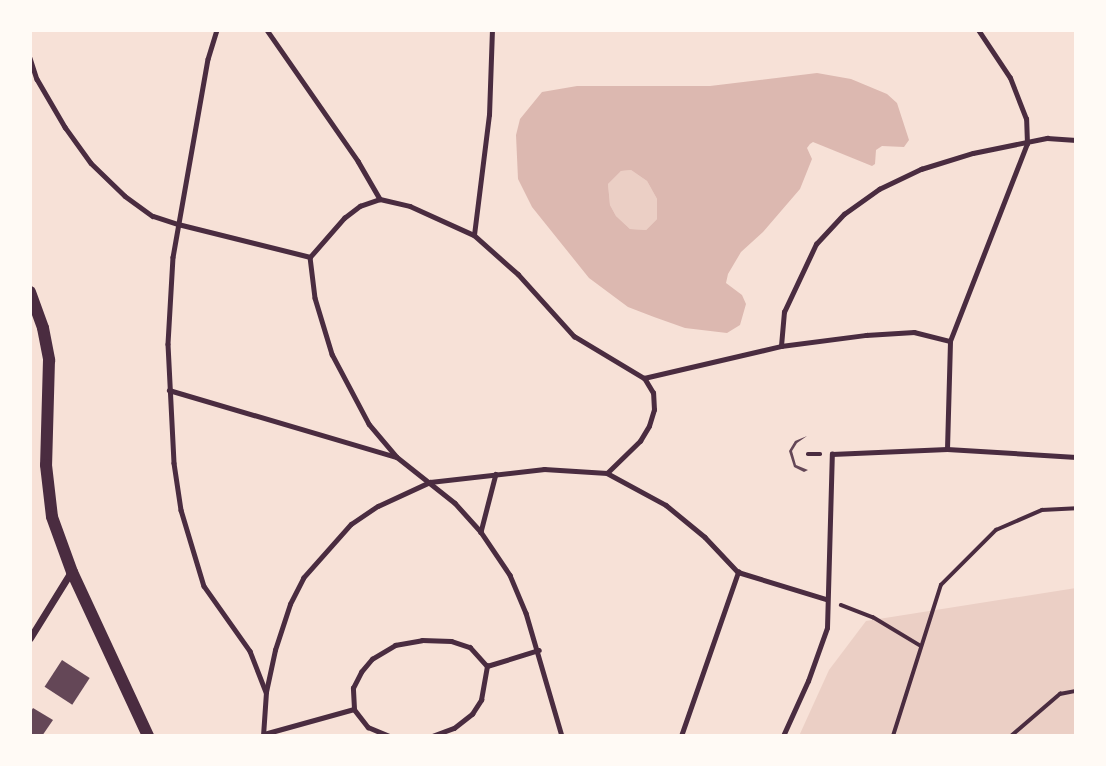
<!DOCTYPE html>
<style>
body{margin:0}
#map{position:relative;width:1106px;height:766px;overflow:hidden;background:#f7e1d7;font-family:"Titillium Web",sans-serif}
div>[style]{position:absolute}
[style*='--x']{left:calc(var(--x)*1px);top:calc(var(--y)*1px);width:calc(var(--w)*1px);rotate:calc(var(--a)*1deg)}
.green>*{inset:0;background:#ebcfc5}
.water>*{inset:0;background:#dcb8b0}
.building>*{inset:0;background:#644757;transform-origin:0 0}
.path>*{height:3.5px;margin:-1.75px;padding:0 1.75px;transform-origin:1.75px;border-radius:1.75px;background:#4a2c40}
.service>*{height:4.5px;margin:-2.25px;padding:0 2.25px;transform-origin:2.25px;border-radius:2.25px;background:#4a2c40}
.minor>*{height:7px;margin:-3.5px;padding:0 3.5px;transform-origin:3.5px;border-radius:3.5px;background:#4a2c40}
.tertiary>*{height:12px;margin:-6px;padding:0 6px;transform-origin:6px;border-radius:6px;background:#4a2c40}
span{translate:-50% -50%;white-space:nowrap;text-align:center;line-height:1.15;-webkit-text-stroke:7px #fffaf5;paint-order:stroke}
.frame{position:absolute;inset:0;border:32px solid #fffaf5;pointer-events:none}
</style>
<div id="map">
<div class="green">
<i style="clip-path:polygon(631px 170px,647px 181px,657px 199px,657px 219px,646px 230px,630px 229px,616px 216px,610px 205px,608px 184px,621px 171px)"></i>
<i style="clip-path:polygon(1076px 588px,1076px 736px,799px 736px,829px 670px,866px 621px)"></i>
</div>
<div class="water">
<i style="clip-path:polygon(evenodd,817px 73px,851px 79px,887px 94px,897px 103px,909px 140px,904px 147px,882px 146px,876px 150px,875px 164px,872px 166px,813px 142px,810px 144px,807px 148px,812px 159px,800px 189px,763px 232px,741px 252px,728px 274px,726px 283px,742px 295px,746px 304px,740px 325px,727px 333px,685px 328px,654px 317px,628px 307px,589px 278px,532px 207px,518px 179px,516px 135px,520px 119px,542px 92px,577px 86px,710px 86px,817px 73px,631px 170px,647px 181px,657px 199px,657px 219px,646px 230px,630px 229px,616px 216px,610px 205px,608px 184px,621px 171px,631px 170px)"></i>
</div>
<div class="building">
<i style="clip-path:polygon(807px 436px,797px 443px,792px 451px,796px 465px,808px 470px,804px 472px,794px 467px,789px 451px,795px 441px)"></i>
<i style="left:62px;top:660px;width:33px;height:32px;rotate:33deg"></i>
<i style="clip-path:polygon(33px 708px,53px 720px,42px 736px,30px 736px,30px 713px)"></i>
</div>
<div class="path">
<i style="--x:808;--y:454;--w:12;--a:0"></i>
<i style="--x:841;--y:605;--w:34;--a:21"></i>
<i style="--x:873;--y:617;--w:56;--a:31.1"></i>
<i style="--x:893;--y:736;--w:158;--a:-72.4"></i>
<i style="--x:941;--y:585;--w:78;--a:-45"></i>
<i style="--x:996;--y:530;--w:50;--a:-23.5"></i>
<i style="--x:1042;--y:510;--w:34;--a:-3"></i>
<i style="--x:1011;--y:736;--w:65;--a:-40.6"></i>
<i style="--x:1060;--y:694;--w:16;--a:-11"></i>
</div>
<div class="service">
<i style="--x:217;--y:30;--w:30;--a:107"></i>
<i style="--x:208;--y:59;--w:201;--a:100"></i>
<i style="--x:173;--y:257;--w:87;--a:93.3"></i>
<i style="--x:168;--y:344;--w:119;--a:87.1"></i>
<i style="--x:174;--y:463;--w:48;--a:81.5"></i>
<i style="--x:181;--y:510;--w:79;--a:73.2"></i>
<i style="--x:204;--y:586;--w:80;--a:54.7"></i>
<i style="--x:250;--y:651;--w:44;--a:68.7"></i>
<i style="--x:267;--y:30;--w:160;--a:55.2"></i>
<i style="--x:358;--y:161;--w:44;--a:59.9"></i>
<i style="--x:30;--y:58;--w:22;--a:72"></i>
<i style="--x:37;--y:79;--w:56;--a:59.7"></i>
<i style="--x:65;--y:127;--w:44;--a:54.2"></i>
<i style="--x:91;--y:163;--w:47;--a:44.1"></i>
<i style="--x:125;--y:196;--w:34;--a:36"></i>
<i style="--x:153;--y:216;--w:26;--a:18"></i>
<i style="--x:178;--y:224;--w:136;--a:14"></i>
<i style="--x:474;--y:235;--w:121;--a:-82.9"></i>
<i style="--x:489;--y:115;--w:85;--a:-88"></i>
<i style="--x:310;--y:257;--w:52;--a:-48.9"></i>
<i style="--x:344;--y:218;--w:20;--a:-37"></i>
<i style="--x:360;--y:206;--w:21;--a:-19"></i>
<i style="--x:380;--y:199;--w:31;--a:13"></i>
<i style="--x:410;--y:206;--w:70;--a:24.4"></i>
<i style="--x:474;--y:235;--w:59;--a:41.6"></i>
<i style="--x:518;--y:274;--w:84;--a:47.9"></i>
<i style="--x:574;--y:336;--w:82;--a:31"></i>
<i style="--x:644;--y:378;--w:141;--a:-13.1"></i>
<i style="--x:781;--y:346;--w:86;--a:-7.4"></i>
<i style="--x:866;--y:335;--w:48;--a:-3.6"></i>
<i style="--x:914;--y:332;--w:37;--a:14"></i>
<i style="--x:310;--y:257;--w:41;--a:83"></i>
<i style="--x:315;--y:298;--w:59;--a:73.1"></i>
<i style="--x:332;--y:354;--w:79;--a:62.1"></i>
<i style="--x:369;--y:424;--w:43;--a:49.7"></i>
<i style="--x:397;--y:457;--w:74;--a:38.4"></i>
<i style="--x:455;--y:503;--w:39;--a:48"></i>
<i style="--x:781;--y:346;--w:34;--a:-85"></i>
<i style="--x:784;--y:312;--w:75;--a:-64.8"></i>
<i style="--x:816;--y:244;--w:41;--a:-47"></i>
<i style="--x:844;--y:214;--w:43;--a:-35.5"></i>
<i style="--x:879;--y:189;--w:47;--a:-25.5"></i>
<i style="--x:921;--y:169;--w:54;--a:-17.1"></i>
<i style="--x:973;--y:153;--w:76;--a:-11.5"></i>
<i style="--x:1047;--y:138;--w:29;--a:4"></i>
<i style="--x:169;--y:390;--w:237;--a:16.4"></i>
<i style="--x:947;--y:449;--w:108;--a:-88.4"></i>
<i style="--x:950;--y:341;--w:212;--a:-68.7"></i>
<i style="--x:1027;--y:144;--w:25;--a:-92"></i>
<i style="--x:1026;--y:119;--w:44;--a:-111.3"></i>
<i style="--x:1010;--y:78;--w:58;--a:-123.7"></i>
<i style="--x:607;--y:473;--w:46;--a:-44.1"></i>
<i style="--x:640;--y:441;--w:17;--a:-59"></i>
<i style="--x:649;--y:426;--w:17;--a:-73"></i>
<i style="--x:654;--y:410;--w:17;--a:-93"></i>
<i style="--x:653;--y:393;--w:17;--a:-121"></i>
<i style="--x:496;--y:474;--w:60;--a:104.5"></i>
<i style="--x:481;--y:532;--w:52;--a:56"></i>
<i style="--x:510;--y:575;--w:41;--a:67.2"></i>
<i style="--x:526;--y:613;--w:128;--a:73.7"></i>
<i style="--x:354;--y:709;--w:21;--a:-93"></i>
<i style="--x:353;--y:688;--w:18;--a:-63"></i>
<i style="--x:361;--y:672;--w:17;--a:-50"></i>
<i style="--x:372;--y:659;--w:27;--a:-31"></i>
<i style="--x:395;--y:645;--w:27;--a:-10"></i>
<i style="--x:422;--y:640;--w:29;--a:2"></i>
<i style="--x:451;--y:641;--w:20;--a:18"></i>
<i style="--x:470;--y:647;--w:25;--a:48"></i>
<i style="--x:264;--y:734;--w:93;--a:-15.5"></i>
<i style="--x:354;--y:709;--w:23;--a:52"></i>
<i style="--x:368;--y:727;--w:23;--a:23"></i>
<i style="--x:263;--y:736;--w:44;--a:-86.1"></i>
<i style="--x:266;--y:692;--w:43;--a:-77.9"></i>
<i style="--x:275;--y:650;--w:48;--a:-71.9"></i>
<i style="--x:290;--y:604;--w:29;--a:-63"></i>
<i style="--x:303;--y:578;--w:72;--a:-48.4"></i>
<i style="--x:351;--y:524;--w:32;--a:-34"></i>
<i style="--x:378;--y:506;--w:57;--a:-24.8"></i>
<i style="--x:430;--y:482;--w:115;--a:-6.5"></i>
<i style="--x:544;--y:469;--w:63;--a:3.6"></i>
<i style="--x:607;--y:473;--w:67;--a:28.5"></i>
<i style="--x:666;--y:505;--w:50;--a:39.4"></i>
<i style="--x:705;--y:537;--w:48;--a:46.7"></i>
<i style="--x:738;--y:572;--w:92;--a:17.1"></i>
<i style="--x:432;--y:736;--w:23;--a:-20"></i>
<i style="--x:454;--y:728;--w:23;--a:-38"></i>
<i style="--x:472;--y:714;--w:17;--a:-57"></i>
<i style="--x:481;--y:700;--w:35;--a:-80"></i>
<i style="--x:487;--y:666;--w:54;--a:-17.1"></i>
<i style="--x:681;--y:736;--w:174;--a:-70.8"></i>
<i style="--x:783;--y:736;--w:60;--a:-65.6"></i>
<i style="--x:808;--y:681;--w:56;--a:-70.3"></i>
<i style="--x:827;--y:628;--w:174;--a:-88.4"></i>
<i style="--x:832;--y:454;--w:115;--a:-2.5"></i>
<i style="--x:947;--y:449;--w:129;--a:3.5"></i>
</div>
<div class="minor">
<i style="--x:30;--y:638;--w:78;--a:-58.2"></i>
</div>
<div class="tertiary">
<i style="--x:30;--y:292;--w:38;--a:70"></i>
<i style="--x:43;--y:328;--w:33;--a:79"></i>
<i style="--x:49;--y:360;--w:105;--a:91.6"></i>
<i style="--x:46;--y:465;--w:52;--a:83.4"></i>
<i style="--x:52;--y:517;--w:59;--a:70"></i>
<i style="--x:72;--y:572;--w:181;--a:65.1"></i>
</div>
<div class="frame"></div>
</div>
